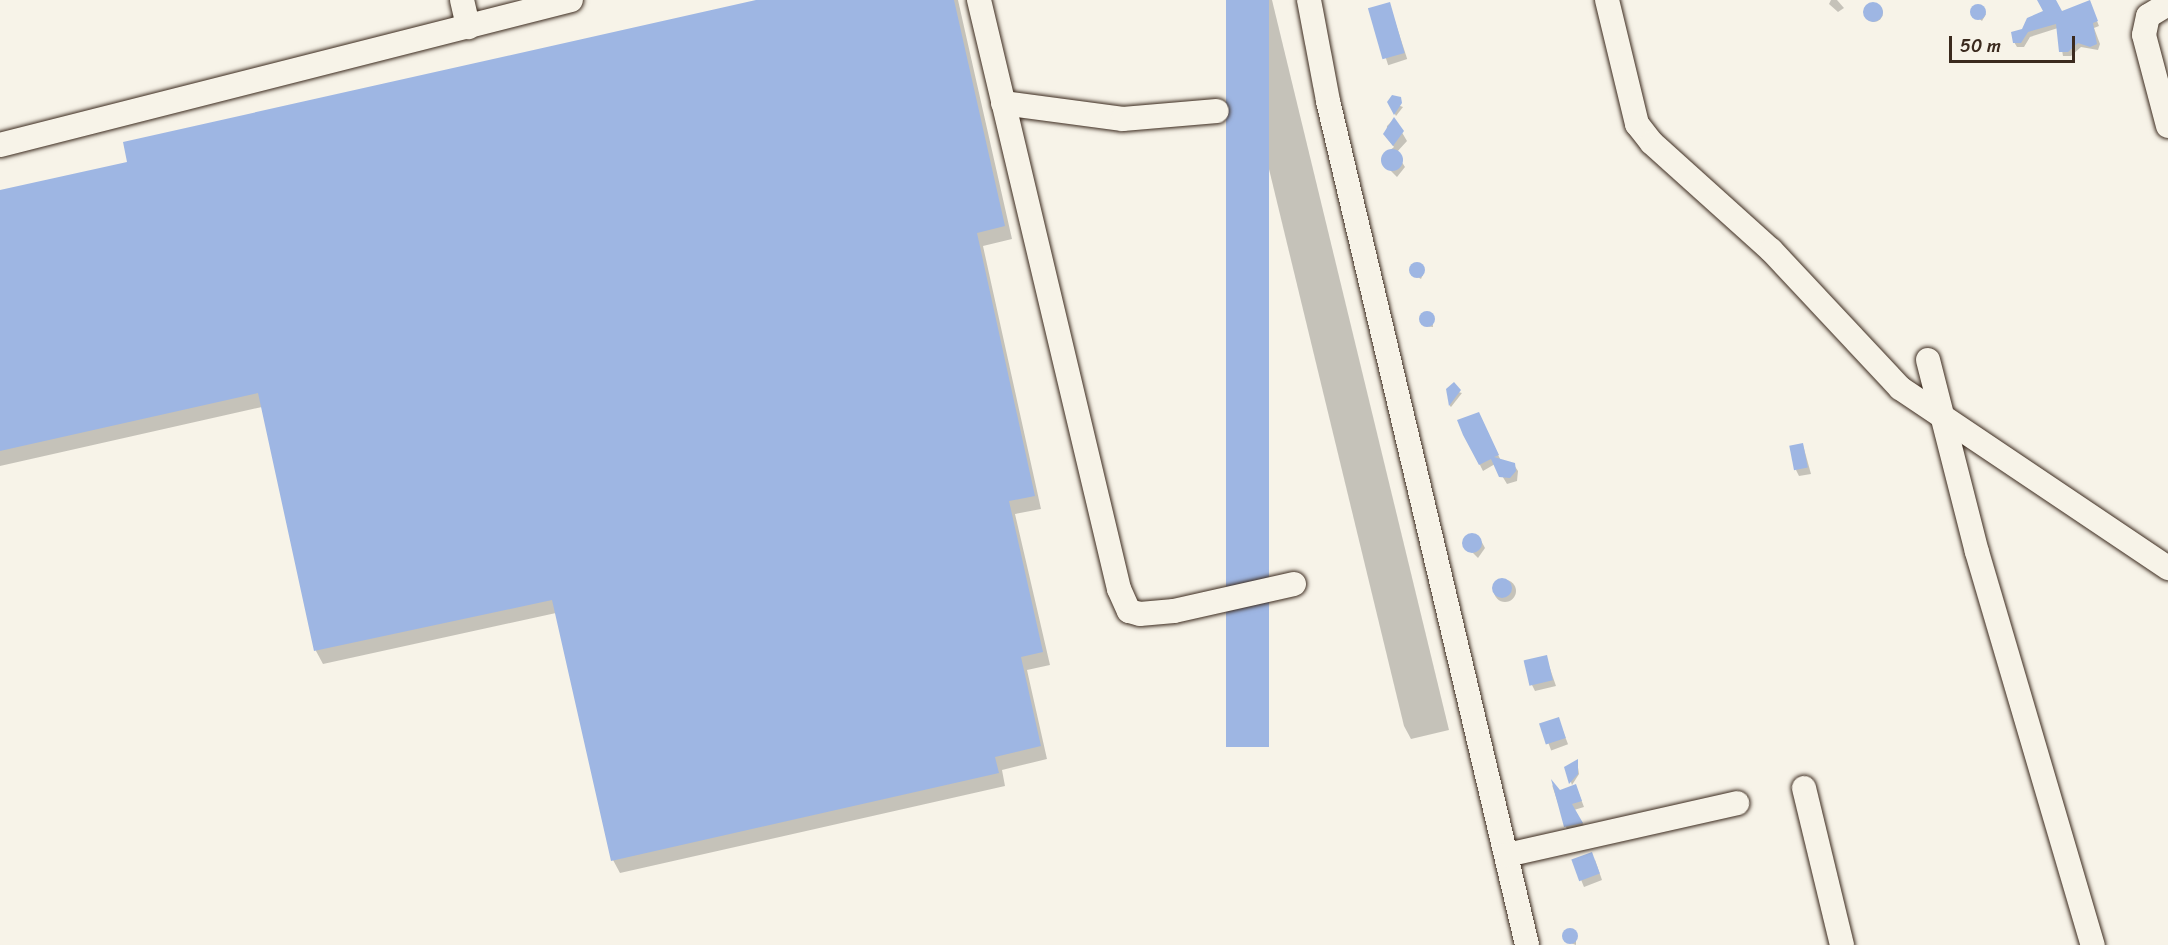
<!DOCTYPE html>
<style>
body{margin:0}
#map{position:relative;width:2168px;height:945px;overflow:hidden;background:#f7f3e8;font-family:Sriracha,sans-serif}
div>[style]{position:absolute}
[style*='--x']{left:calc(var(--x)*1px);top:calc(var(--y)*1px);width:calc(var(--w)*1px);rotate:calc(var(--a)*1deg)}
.shadow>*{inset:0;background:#0003;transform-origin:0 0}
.round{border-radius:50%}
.building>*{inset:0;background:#9eb6e3;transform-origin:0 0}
.roads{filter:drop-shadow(0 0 2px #3b2a1e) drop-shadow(0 0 2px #3b2a1e)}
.minor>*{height:24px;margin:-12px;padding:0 12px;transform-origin:12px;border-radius:12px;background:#f7f3e8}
span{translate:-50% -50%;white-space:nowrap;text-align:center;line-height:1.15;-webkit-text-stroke:6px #f7f3e8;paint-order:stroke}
.scale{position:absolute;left:1949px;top:36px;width:126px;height:27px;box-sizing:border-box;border:3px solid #3b2a1e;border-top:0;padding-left:8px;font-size:18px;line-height:21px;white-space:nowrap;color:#3b2a1e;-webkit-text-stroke:4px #f7f3e8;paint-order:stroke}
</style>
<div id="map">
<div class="shadow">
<i style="clip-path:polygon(764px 0,958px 0,1012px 239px,983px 246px,1041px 509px,1015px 514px,1050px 665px,1027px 670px,1047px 759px,1002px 770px,1005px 786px,620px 873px,613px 860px,556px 613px,323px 664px,316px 651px,262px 407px,0 466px,0 192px,129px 163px)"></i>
<i style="clip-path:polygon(1228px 0,1272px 0,1449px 730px,1411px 739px,1404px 726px)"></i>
<i style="clip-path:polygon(1831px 0,1837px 0,1844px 8px,1838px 12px,1829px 4px)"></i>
<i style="clip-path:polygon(2045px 0,2055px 0,2061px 12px,2091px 6px,2099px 26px,2094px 28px,2100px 44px,2098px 50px,2081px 47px,2071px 56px,2063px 56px,2058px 28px,2030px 37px,2024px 47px,2017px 47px,2014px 42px,2024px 30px,2045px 12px)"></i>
<i style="left:1389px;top:3px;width:59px;height:20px;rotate:72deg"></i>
<i class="round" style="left:1865px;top:4px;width:18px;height:18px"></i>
<i style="clip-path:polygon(1979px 6px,1986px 14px,1982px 21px,1972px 13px)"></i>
<i style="clip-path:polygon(1389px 102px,1403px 107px,1396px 116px)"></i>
<i style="clip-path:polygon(1394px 119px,1407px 141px,1396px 153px,1405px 167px,1397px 177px,1383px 163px,1384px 155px,1394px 147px,1386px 137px,1387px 126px)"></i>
<i style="clip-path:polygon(1415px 265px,1424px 272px,1421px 279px,1411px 273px)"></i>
<i style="clip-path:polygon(1423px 315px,1432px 316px,1433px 327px,1424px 326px)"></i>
<i style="clip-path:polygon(1447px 389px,1462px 393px,1451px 407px,1450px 406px)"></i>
<i style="clip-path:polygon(1482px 420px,1501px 461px,1514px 465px,1518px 471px,1517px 481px,1507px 484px,1495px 464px,1483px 471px,1480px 465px,1459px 421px)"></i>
<i style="clip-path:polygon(1803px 445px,1811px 474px,1799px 476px,1796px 470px)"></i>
<i style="clip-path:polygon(1471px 534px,1478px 535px,1485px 548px,1478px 558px,1464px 544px)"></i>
<i class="round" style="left:1494px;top:580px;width:22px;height:22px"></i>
<i style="clip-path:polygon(1546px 657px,1556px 686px,1535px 691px,1532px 685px)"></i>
<i style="left:1558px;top:718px;width:28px;height:18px;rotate:69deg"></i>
<i style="clip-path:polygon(1577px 761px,1579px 774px,1572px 785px,1566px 768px)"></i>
<i style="clip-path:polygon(1552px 785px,1560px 792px,1576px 786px,1584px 807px,1574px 810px,1585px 827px,1568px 833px)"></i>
<i style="clip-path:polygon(1573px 860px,1595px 860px,1602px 880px,1584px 887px)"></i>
<i style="clip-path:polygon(1568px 931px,1576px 935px,1576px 945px,1565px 941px)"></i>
</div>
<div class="building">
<i style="clip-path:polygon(756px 0,954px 0,1005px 226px,977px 233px,1035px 496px,1009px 501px,1043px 652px,1021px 657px,1041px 746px,995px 757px,999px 773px,611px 861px,552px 600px,314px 651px,258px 393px,0 451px,0 190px,127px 162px,123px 142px)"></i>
<i style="left:1226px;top:0;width:43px;height:747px"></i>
<i style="clip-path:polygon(2037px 0,2056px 0,2062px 11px,2090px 0,2098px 21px,2093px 23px,2097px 44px,2090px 47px,2078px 43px,2068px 52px,2059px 52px,2056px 24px,2028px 32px,2021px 43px,2013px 43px,2011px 32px,2022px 29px,2027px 18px,2043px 11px)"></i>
<i style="left:1390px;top:2px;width:53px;height:23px;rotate:74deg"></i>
<i class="round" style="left:1863px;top:2px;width:20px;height:20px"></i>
<i class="round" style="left:1970px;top:4px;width:16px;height:16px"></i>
<i style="clip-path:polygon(1392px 95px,1401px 97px,1402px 103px,1394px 115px,1387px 102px)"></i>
<i style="clip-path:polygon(1394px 117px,1404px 131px,1393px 146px,1383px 134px)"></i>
<i class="round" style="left:1381px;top:149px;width:22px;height:22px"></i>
<i class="round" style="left:1409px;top:262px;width:16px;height:16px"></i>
<i class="round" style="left:1419px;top:311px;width:16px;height:16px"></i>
<i style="clip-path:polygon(1454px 382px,1461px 390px,1449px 406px,1446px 389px)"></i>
<i style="clip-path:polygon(1479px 412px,1499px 455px,1494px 457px,1515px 463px,1516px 471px,1510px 478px,1499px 477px,1491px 459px,1479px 465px,1463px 435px,1457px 420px)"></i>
<i style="left:1803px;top:443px;width:25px;height:14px;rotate:79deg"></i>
<i class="round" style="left:1462px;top:533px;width:20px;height:20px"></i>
<i class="round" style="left:1492px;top:578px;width:20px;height:20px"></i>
<i style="left:1547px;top:655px;width:26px;height:24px;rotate:77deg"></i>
<i style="left:1559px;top:717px;width:22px;height:21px;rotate:72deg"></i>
<i style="clip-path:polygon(1578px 759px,1578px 774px,1569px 784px,1564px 767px)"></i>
<i style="clip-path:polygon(1551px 779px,1560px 790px,1576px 784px,1582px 801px,1572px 804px,1583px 823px,1564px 827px)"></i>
<i style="left:1592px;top:852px;width:23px;height:22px;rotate:70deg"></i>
<i class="round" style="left:1562px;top:928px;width:16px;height:16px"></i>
</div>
<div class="roads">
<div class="minor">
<i style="--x:462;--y:0;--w:28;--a:77"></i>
<i style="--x:979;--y:0;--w:605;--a:76.63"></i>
<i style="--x:1119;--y:589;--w:24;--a:66"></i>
<i style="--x:1129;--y:611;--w:11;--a:15"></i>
<i style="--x:1140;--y:614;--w:34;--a:-5"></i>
<i style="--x:1174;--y:611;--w:123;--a:-12.7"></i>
<i style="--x:1309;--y:0;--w:103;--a:79.3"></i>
<i style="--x:1328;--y:101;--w:867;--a:76.73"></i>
<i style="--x:1607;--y:0;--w:128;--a:76.4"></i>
<i style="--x:1637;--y:124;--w:24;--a:52"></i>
<i style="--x:1652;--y:143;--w:160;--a:42"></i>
<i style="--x:1771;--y:250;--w:189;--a:46.9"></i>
<i style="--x:1900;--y:388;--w:323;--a:33.9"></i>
<i style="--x:2168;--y:4;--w:23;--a:149"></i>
<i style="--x:2148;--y:16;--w:19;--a:102"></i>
<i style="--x:2144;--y:35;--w:94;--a:75.2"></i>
<i style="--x:1003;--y:103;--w:121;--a:7.6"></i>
<i style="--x:1123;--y:119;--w:94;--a:-4.9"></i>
<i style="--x:0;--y:145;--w:589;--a:-14.25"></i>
<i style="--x:1928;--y:360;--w:198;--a:75.7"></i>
<i style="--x:1977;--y:552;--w:410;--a:73.6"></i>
<i style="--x:1804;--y:788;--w:162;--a:76.4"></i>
<i style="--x:1507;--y:855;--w:236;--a:-12.7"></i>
</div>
</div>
<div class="scale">50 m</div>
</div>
